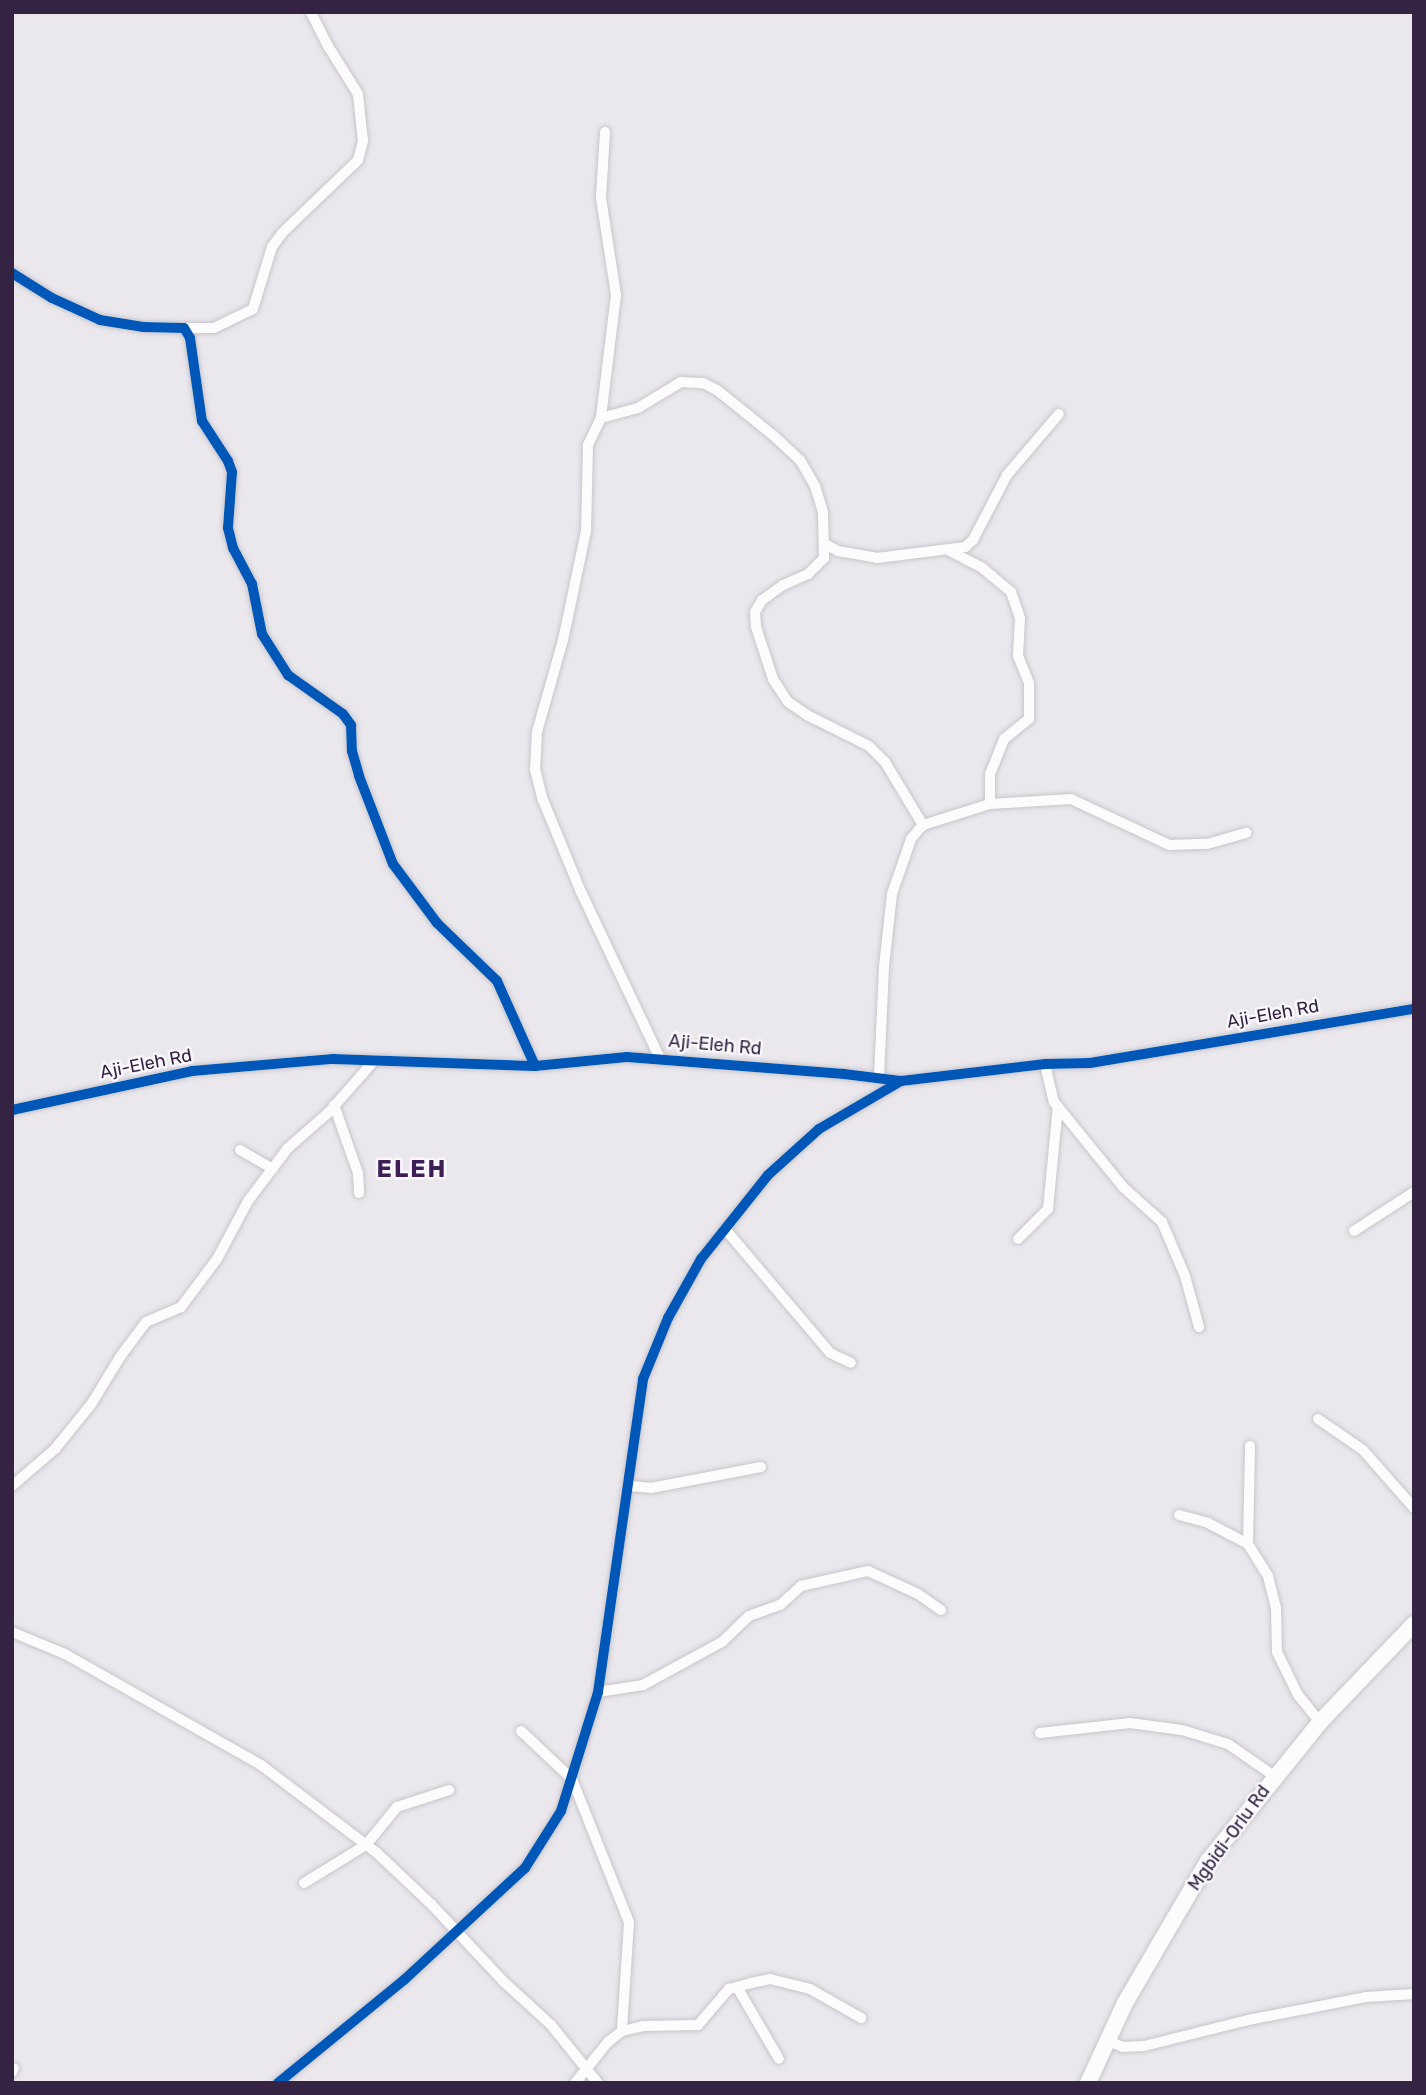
<!DOCTYPE html>
<style>
body{margin:0}
#map{position:relative;width:1426px;height:2095px;overflow:hidden;background:#eae8ed;font-family:Rubik,sans-serif}
div>[style]{position:absolute}
[style*='--x']{left:calc(var(--x)*1px);top:calc(var(--y)*1px);width:calc(var(--w)*1px);rotate:calc(var(--a)*1deg)}
.roads{filter:drop-shadow(0 0 2px #c8c5cb) drop-shadow(0 0 2px #c8c5cb)}
.street>*{height:10px;margin:-5px;padding:0 5px;transform-origin:5px;border-radius:5px;background:#fcfcfc}
.secondary>*{height:16px;margin:-8px;padding:0 8px;transform-origin:8px;border-radius:8px;background:#fcfcfc}
.cycleway>*{height:10px;margin:-5px;padding:0 5px;transform-origin:5px;border-radius:5px;background:#0057b8}
span{translate:-50% -50%;white-space:nowrap;text-align:center;line-height:1.15;-webkit-text-stroke:5px #f8f7fb;paint-order:stroke}
.street-label{font-size:18px;color:#342342}
.district-label{font-size:24px;color:#3e1e56;font-weight:700;letter-spacing:2px}
.frame{position:absolute;inset:0;border:14px solid #342342;pointer-events:none}
</style>
<div id="map">
<div class="roads">
<div class="street">
<i style="--x:605;--y:132;--w:66;--a:93.5"></i>
<i style="--x:601;--y:198;--w:98;--a:81.2"></i>
<i style="--x:616;--y:295;--w:124;--a:97"></i>
<i style="--x:601;--y:418;--w:30;--a:116"></i>
<i style="--x:588;--y:445;--w:86;--a:91.3"></i>
<i style="--x:586;--y:531;--w:111;--a:101.9"></i>
<i style="--x:563;--y:640;--w:96;--a:105.8"></i>
<i style="--x:537;--y:732;--w:37;--a:93"></i>
<i style="--x:535;--y:769;--w:32;--a:76"></i>
<i style="--x:543;--y:800;--w:100;--a:67.6"></i>
<i style="--x:581;--y:892;--w:184;--a:64.6"></i>
<i style="--x:12;--y:273;--w:47;--a:32"></i>
<i style="--x:52;--y:298;--w:53;--a:24.6"></i>
<i style="--x:100;--y:320;--w:44;--a:9.2"></i>
<i style="--x:143;--y:327;--w:41;--a:1.4"></i>
<i style="--x:184;--y:328;--w:12;--a:59"></i>
<i style="--x:190;--y:338;--w:84;--a:81.8"></i>
<i style="--x:202;--y:421;--w:48;--a:57"></i>
<i style="--x:228;--y:461;--w:12;--a:70"></i>
<i style="--x:232;--y:472;--w:56;--a:94.1"></i>
<i style="--x:228;--y:528;--w:21;--a:76"></i>
<i style="--x:233;--y:548;--w:41;--a:62.2"></i>
<i style="--x:252;--y:584;--w:51;--a:78.7"></i>
<i style="--x:262;--y:634;--w:49;--a:57.6"></i>
<i style="--x:288;--y:675;--w:67;--a:35.3"></i>
<i style="--x:343;--y:714;--w:14;--a:54"></i>
<i style="--x:351;--y:725;--w:26;--a:88"></i>
<i style="--x:352;--y:751;--w:26;--a:74"></i>
<i style="--x:359;--y:776;--w:94;--a:68.9"></i>
<i style="--x:393;--y:864;--w:74;--a:53.3"></i>
<i style="--x:437;--y:923;--w:83;--a:44"></i>
<i style="--x:497;--y:981;--w:93;--a:65.9"></i>
<i style="--x:184;--y:328;--w:30;--a:0"></i>
<i style="--x:214;--y:328;--w:43;--a:-26"></i>
<i style="--x:253;--y:309;--w:65;--a:-73"></i>
<i style="--x:272;--y:247;--w:17;--a:-54"></i>
<i style="--x:282;--y:233;--w:105;--a:-43.8"></i>
<i style="--x:358;--y:160;--w:20;--a:-75"></i>
<i style="--x:363;--y:141;--w:47;--a:-96.1"></i>
<i style="--x:358;--y:94;--w:57;--a:-122"></i>
<i style="--x:328;--y:46;--w:38;--a:-117"></i>
<i style="--x:601;--y:418;--w:38;--a:-15"></i>
<i style="--x:638;--y:408;--w:50;--a:-31.2"></i>
<i style="--x:681;--y:382;--w:22;--a:3"></i>
<i style="--x:703;--y:383;--w:16;--a:27"></i>
<i style="--x:717;--y:390;--w:73;--a:38.9"></i>
<i style="--x:774;--y:436;--w:35;--a:43"></i>
<i style="--x:800;--y:460;--w:30;--a:60"></i>
<i style="--x:815;--y:486;--w:28;--a:73"></i>
<i style="--x:823;--y:513;--w:45;--a:88.7"></i>
<i style="--x:824;--y:558;--w:23;--a:135"></i>
<i style="--x:808;--y:574;--w:27;--a:156"></i>
<i style="--x:783;--y:585;--w:26;--a:144"></i>
<i style="--x:762;--y:600;--w:14;--a:120"></i>
<i style="--x:755;--y:612;--w:15;--a:86"></i>
<i style="--x:756;--y:627;--w:55;--a:71.9"></i>
<i style="--x:773;--y:679;--w:27;--a:57"></i>
<i style="--x:788;--y:702;--w:23;--a:34"></i>
<i style="--x:807;--y:715;--w:69;--a:26.6"></i>
<i style="--x:869;--y:746;--w:23;--a:45"></i>
<i style="--x:885;--y:762;--w:74;--a:58.9"></i>
<i style="--x:923;--y:825;--w:18;--a:131"></i>
<i style="--x:911;--y:839;--w:58;--a:109.1"></i>
<i style="--x:892;--y:894;--w:73;--a:96.3"></i>
<i style="--x:884;--y:967;--w:111;--a:92.6"></i>
<i style="--x:825;--y:544;--w:15;--a:28"></i>
<i style="--x:838;--y:551;--w:40;--a:10"></i>
<i style="--x:877;--y:558;--w:89;--a:-7.1"></i>
<i style="--x:965;--y:547;--w:11;--a:-41"></i>
<i style="--x:973;--y:540;--w:73;--a:-62.4"></i>
<i style="--x:1007;--y:475;--w:80;--a:-49.6"></i>
<i style="--x:990;--y:804;--w:81;--a:-3.5"></i>
<i style="--x:1071;--y:799;--w:108;--a:25.1"></i>
<i style="--x:1169;--y:845;--w:38;--a:-2"></i>
<i style="--x:1207;--y:844;--w:41;--a:-15.8"></i>
<i style="--x:923;--y:825;--w:70;--a:-17.4"></i>
<i style="--x:990;--y:804;--w:30;--a:-90"></i>
<i style="--x:990;--y:774;--w:38;--a:-68"></i>
<i style="--x:1004;--y:739;--w:32;--a:-39"></i>
<i style="--x:1029;--y:719;--w:36;--a:-90"></i>
<i style="--x:1029;--y:683;--w:29;--a:-112"></i>
<i style="--x:1018;--y:656;--w:38;--a:-87"></i>
<i style="--x:1020;--y:618;--w:28;--a:-109"></i>
<i style="--x:1011;--y:592;--w:39;--a:-140"></i>
<i style="--x:981;--y:567;--w:35;--a:-153"></i>
<i style="--x:1045;--y:1064;--w:39;--a:77"></i>
<i style="--x:1054;--y:1102;--w:109;--a:50.9"></i>
<i style="--x:1123;--y:1187;--w:52;--a:41.9"></i>
<i style="--x:1162;--y:1222;--w:59;--a:66.9"></i>
<i style="--x:1185;--y:1276;--w:53;--a:74.6"></i>
<i style="--x:334;--y:1105;--w:72;--a:70.6"></i>
<i style="--x:358;--y:1173;--w:20;--a:87"></i>
<i style="--x:12;--y:1110;--w:184;--a:-12.2"></i>
<i style="--x:192;--y:1071;--w:142;--a:-4.9"></i>
<i style="--x:333;--y:1059;--w:202;--a:2"></i>
<i style="--x:535;--y:1066;--w:92;--a:-5.6"></i>
<i style="--x:627;--y:1057;--w:218;--a:4.5"></i>
<i style="--x:844;--y:1074;--w:57;--a:7"></i>
<i style="--x:901;--y:1081;--w:145;--a:-6.7"></i>
<i style="--x:1045;--y:1064;--w:45;--a:-1.3"></i>
<i style="--x:1090;--y:1063;--w:328;--a:-9.5"></i>
<i style="--x:240;--y:1150;--w:38;--a:30"></i>
<i style="--x:725;--y:1229;--w:162;--a:49.7"></i>
<i style="--x:830;--y:1353;--w:23;--a:25"></i>
<i style="--x:1354;--y:1231;--w:72;--a:-33"></i>
<i style="--x:1018;--y:1239;--w:42;--a:-45"></i>
<i style="--x:1048;--y:1209;--w:103;--a:-84.5"></i>
<i style="--x:1318;--y:1419;--w:55;--a:34.6"></i>
<i style="--x:1363;--y:1450;--w:77;--a:48.7"></i>
<i style="--x:12;--y:1486;--w:57;--a:-40.7"></i>
<i style="--x:55;--y:1449;--w:59;--a:-51.2"></i>
<i style="--x:92;--y:1403;--w:54;--a:-58.7"></i>
<i style="--x:120;--y:1357;--w:44;--a:-53.4"></i>
<i style="--x:146;--y:1322;--w:38;--a:-23"></i>
<i style="--x:181;--y:1307;--w:60;--a:-53.1"></i>
<i style="--x:217;--y:1259;--w:66;--a:-61.9"></i>
<i style="--x:248;--y:1201;--w:66;--a:-53"></i>
<i style="--x:288;--y:1148;--w:55;--a:-41.3"></i>
<i style="--x:329;--y:1112;--w:67;--a:-48.7"></i>
<i style="--x:630;--y:1486;--w:21;--a:5"></i>
<i style="--x:651;--y:1488;--w:112;--a:-10.8"></i>
<i style="--x:1179;--y:1515;--w:30;--a:15"></i>
<i style="--x:1208;--y:1523;--w:45;--a:27.7"></i>
<i style="--x:1248;--y:1544;--w:38;--a:58"></i>
<i style="--x:1268;--y:1576;--w:34;--a:76"></i>
<i style="--x:1276;--y:1609;--w:43;--a:88.7"></i>
<i style="--x:1277;--y:1652;--w:48;--a:64"></i>
<i style="--x:1298;--y:1695;--w:35;--a:51"></i>
<i style="--x:1248;--y:1544;--w:98;--a:-88.8"></i>
<i style="--x:12;--y:1632;--w:57;--a:22.5"></i>
<i style="--x:65;--y:1654;--w:225;--a:29.5"></i>
<i style="--x:261;--y:1765;--w:146;--a:37.2"></i>
<i style="--x:377;--y:1853;--w:74;--a:43.4"></i>
<i style="--x:431;--y:1904;--w:105;--a:46.9"></i>
<i style="--x:503;--y:1981;--w:65;--a:42.5"></i>
<i style="--x:551;--y:2025;--w:75;--a:51"></i>
<i style="--x:598;--y:1692;--w:46;--a:-8.8"></i>
<i style="--x:643;--y:1685;--w:90;--a:-28.6"></i>
<i style="--x:722;--y:1642;--w:37;--a:-44"></i>
<i style="--x:749;--y:1616;--w:33;--a:-20"></i>
<i style="--x:780;--y:1605;--w:28;--a:-42"></i>
<i style="--x:801;--y:1586;--w:69;--a:-12.6"></i>
<i style="--x:868;--y:1571;--w:55;--a:24.7"></i>
<i style="--x:918;--y:1594;--w:28;--a:35"></i>
<i style="--x:521;--y:1731;--w:70;--a:43.3"></i>
<i style="--x:572;--y:1779;--w:154;--a:68.3"></i>
<i style="--x:629;--y:1922;--w:109;--a:93.7"></i>
<i style="--x:1040;--y:1733;--w:91;--a:-6.3"></i>
<i style="--x:1130;--y:1723;--w:52;--a:7.7"></i>
<i style="--x:1182;--y:1730;--w:48;--a:16.9"></i>
<i style="--x:1228;--y:1744;--w:56;--a:34.8"></i>
<i style="--x:304;--y:1883;--w:73;--a:-31.5"></i>
<i style="--x:366;--y:1845;--w:49;--a:-50.8"></i>
<i style="--x:397;--y:1807;--w:55;--a:-18.1"></i>
<i style="--x:737;--y:1987;--w:83;--a:59.7"></i>
<i style="--x:1107;--y:2040;--w:17;--a:24"></i>
<i style="--x:1123;--y:2047;--w:21;--a:-3"></i>
<i style="--x:1144;--y:2046;--w:107;--a:-14"></i>
<i style="--x:1248;--y:2020;--w:120;--a:-11"></i>
<i style="--x:1366;--y:1997;--w:48;--a:-3.6"></i>
<i style="--x:12;--y:2072;--w:4;--a:-63"></i>
<i style="--x:278;--y:2083;--w:163;--a:-39.3"></i>
<i style="--x:404;--y:1980;--w:165;--a:-42.8"></i>
<i style="--x:525;--y:1868;--w:67;--a:-57.7"></i>
<i style="--x:561;--y:1811;--w:125;--a:-72.7"></i>
<i style="--x:598;--y:1692;--w:316;--a:-81.8"></i>
<i style="--x:643;--y:1379;--w:66;--a:-67.7"></i>
<i style="--x:668;--y:1318;--w:68;--a:-60.8"></i>
<i style="--x:701;--y:1259;--w:107;--a:-51.4"></i>
<i style="--x:768;--y:1175;--w:69;--a:-42"></i>
<i style="--x:819;--y:1129;--w:95;--a:-30.3"></i>
<i style="--x:575;--y:2083;--w:53;--a:-51.2"></i>
<i style="--x:608;--y:2042;--w:18;--a:-38"></i>
<i style="--x:622;--y:2031;--w:22;--a:-13"></i>
<i style="--x:643;--y:2026;--w:55;--a:-1"></i>
<i style="--x:698;--y:2025;--w:48;--a:-49.3"></i>
<i style="--x:729;--y:1989;--w:23;--a:-15"></i>
<i style="--x:751;--y:1983;--w:19;--a:-12"></i>
<i style="--x:770;--y:1979;--w:41;--a:14"></i>
<i style="--x:810;--y:1989;--w:59;--a:29.6"></i>
</div>
<div class="secondary">
<i style="--x:1088;--y:2083;--w:88;--a:-65.2"></i>
<i style="--x:1125;--y:2003;--w:164;--a:-59.7"></i>
<i style="--x:1208;--y:1861;--w:179;--a:-51.1"></i>
<i style="--x:1320;--y:1722;--w:136;--a:-46.2"></i>
</div>
</div>
<div class="cycleway">
<i style="--x:12;--y:273;--w:47;--a:32"></i>
<i style="--x:52;--y:298;--w:53;--a:24.6"></i>
<i style="--x:100;--y:320;--w:44;--a:9.2"></i>
<i style="--x:143;--y:327;--w:41;--a:1.4"></i>
<i style="--x:184;--y:328;--w:12;--a:59"></i>
<i style="--x:190;--y:338;--w:84;--a:81.8"></i>
<i style="--x:202;--y:421;--w:48;--a:57"></i>
<i style="--x:228;--y:461;--w:12;--a:70"></i>
<i style="--x:232;--y:472;--w:56;--a:94.1"></i>
<i style="--x:228;--y:528;--w:21;--a:76"></i>
<i style="--x:233;--y:548;--w:41;--a:62.2"></i>
<i style="--x:252;--y:584;--w:51;--a:78.7"></i>
<i style="--x:262;--y:634;--w:49;--a:57.6"></i>
<i style="--x:288;--y:675;--w:67;--a:35.3"></i>
<i style="--x:343;--y:714;--w:14;--a:54"></i>
<i style="--x:351;--y:725;--w:26;--a:88"></i>
<i style="--x:352;--y:751;--w:26;--a:74"></i>
<i style="--x:359;--y:776;--w:94;--a:68.9"></i>
<i style="--x:393;--y:864;--w:74;--a:53.3"></i>
<i style="--x:437;--y:923;--w:83;--a:44"></i>
<i style="--x:497;--y:981;--w:93;--a:65.9"></i>
<i style="--x:12;--y:1110;--w:184;--a:-12.2"></i>
<i style="--x:192;--y:1071;--w:142;--a:-4.9"></i>
<i style="--x:333;--y:1059;--w:202;--a:2"></i>
<i style="--x:535;--y:1066;--w:92;--a:-5.6"></i>
<i style="--x:627;--y:1057;--w:218;--a:4.5"></i>
<i style="--x:844;--y:1074;--w:57;--a:7"></i>
<i style="--x:901;--y:1081;--w:145;--a:-6.7"></i>
<i style="--x:1045;--y:1064;--w:45;--a:-1.3"></i>
<i style="--x:1090;--y:1063;--w:328;--a:-9.5"></i>
<i style="--x:278;--y:2083;--w:163;--a:-39.3"></i>
<i style="--x:404;--y:1980;--w:165;--a:-42.8"></i>
<i style="--x:525;--y:1868;--w:67;--a:-57.7"></i>
<i style="--x:561;--y:1811;--w:125;--a:-72.7"></i>
<i style="--x:598;--y:1692;--w:316;--a:-81.8"></i>
<i style="--x:643;--y:1379;--w:66;--a:-67.7"></i>
<i style="--x:668;--y:1318;--w:68;--a:-60.8"></i>
<i style="--x:701;--y:1259;--w:107;--a:-51.4"></i>
<i style="--x:768;--y:1175;--w:69;--a:-42"></i>
<i style="--x:819;--y:1129;--w:95;--a:-30.3"></i>
</div>
<div class="street-label">
<span style="left:1273px;top:1014px;rotate:-10deg">Aji-Eleh Rd</span>
<span style="left:715px;top:1045px;rotate:5deg">Aji-Eleh Rd</span>
<span style="left:146px;top:1064px;rotate:-11deg">Aji-Eleh Rd</span>
<span style="left:1229px;top:1838px;rotate:-54deg">Mgbidi-Orlu Rd</span>
</div>
<div class="district-label">
<span style="left:412px;top:1170px">ELEH</span>
</div>
<div class="frame"></div>
</div>
